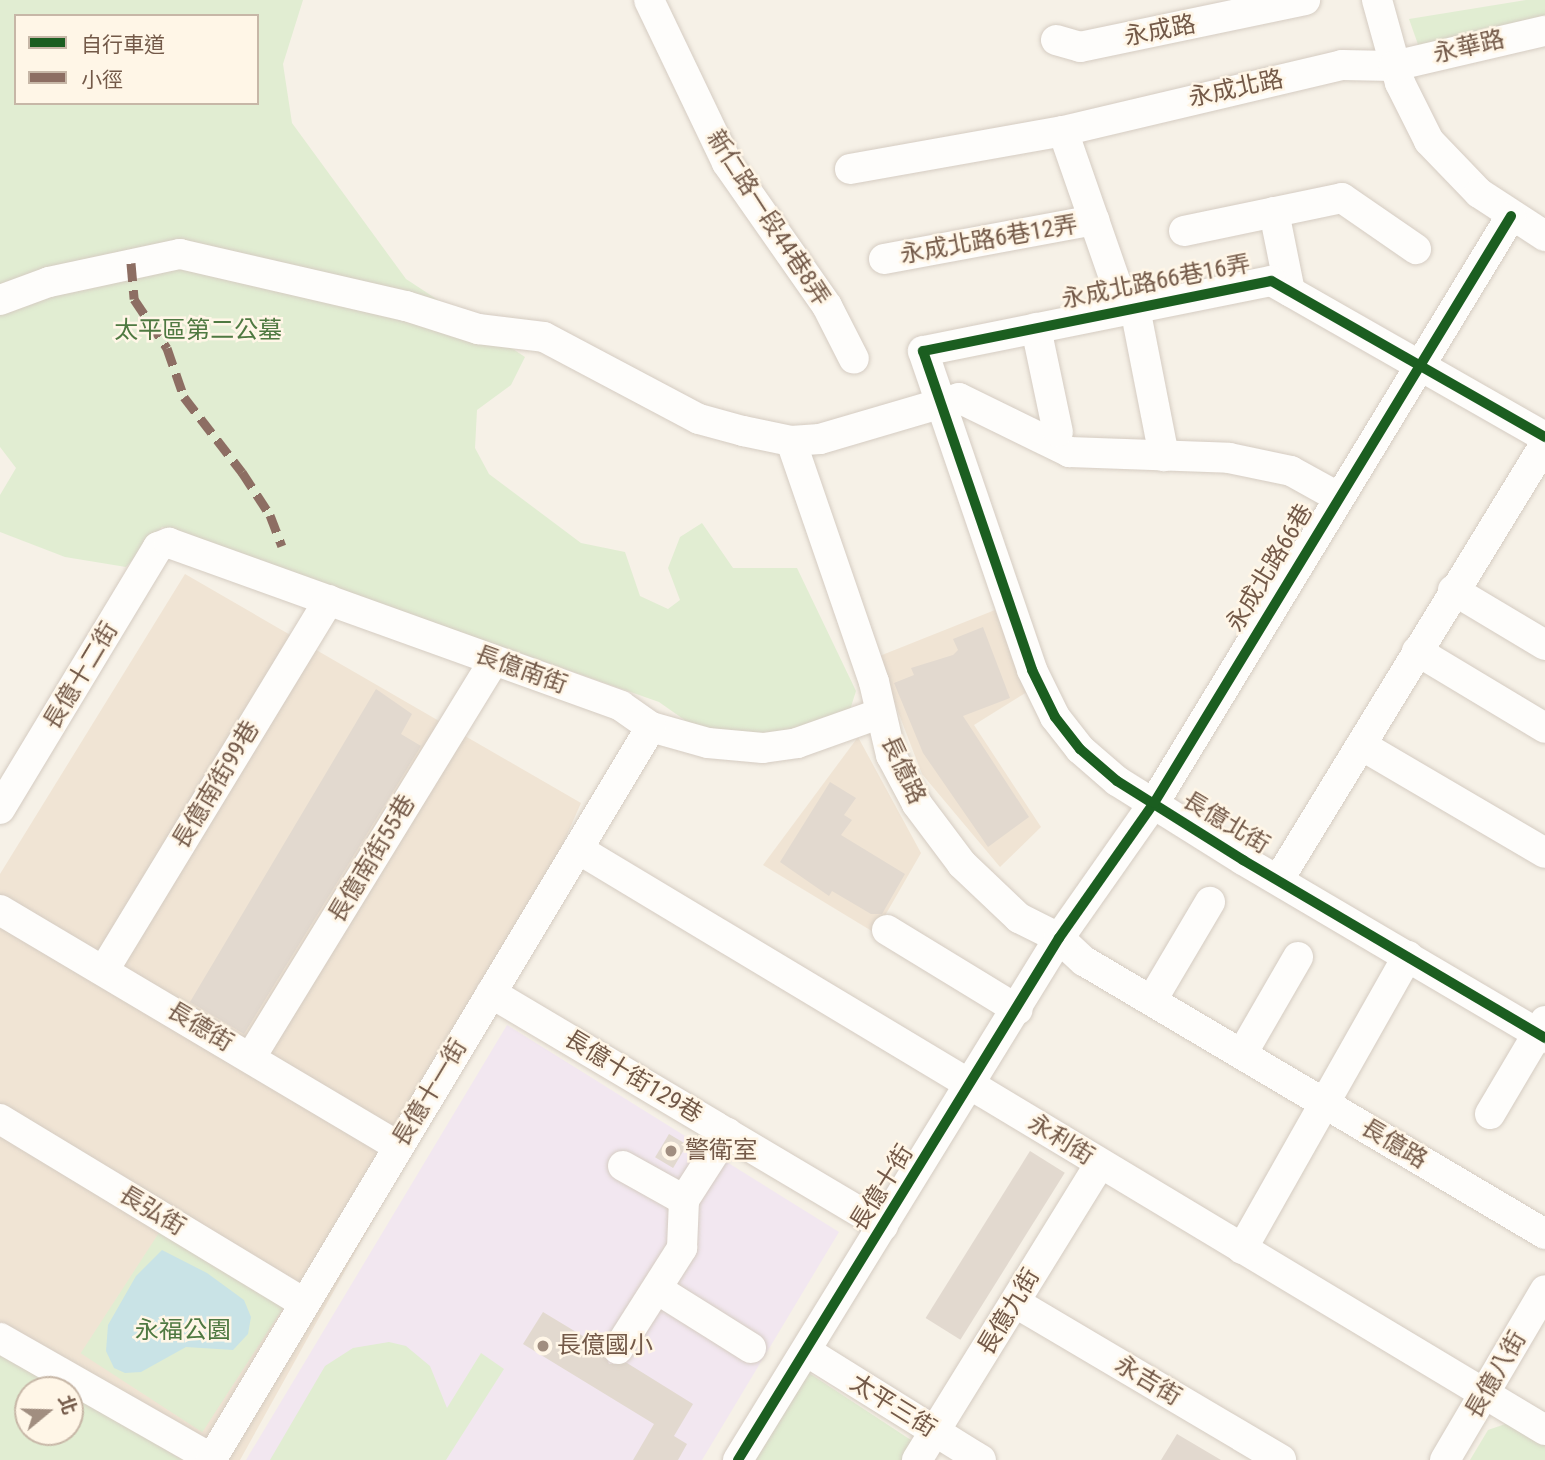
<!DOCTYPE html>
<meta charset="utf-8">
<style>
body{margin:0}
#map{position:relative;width:1545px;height:1460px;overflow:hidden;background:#f6f1e7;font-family:"Roboto Condensed","Noto Sans TC",sans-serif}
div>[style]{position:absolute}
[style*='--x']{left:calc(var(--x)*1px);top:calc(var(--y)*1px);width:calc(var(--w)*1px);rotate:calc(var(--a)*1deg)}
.residential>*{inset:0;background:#f0e4d4}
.education>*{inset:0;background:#f2e7f0}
.green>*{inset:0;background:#e1edd2;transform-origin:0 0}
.water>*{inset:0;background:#c9e3e6}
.building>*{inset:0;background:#e2d9cf;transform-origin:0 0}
.roads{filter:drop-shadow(0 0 2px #d5ccc2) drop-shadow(0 0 2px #d5ccc2)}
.minor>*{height:30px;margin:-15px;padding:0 15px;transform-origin:15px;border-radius:15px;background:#fefdfb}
.quiet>*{height:9px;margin-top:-4.5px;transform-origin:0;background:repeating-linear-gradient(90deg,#8d6e63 0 18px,transparent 0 27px)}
.cycleway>*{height:10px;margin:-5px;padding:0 5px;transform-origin:5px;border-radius:5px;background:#1b5e20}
.dots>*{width:19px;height:19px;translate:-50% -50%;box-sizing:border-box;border:4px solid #fff6e7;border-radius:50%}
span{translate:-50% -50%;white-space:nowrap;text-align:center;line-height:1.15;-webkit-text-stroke:5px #fff6e7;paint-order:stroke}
.street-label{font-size:24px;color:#735948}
.park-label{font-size:24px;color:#4f7941}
.poi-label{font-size:24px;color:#735948}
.left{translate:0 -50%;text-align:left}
.legend{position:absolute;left:14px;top:14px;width:245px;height:91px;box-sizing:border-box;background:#fff6e7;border:2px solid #c7b7a7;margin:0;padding:9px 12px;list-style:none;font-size:21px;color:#735948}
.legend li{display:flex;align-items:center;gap:14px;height:35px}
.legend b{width:35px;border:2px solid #c7b7a7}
.north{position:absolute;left:14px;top:1376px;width:70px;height:70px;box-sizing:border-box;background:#fff6e7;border:2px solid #c7b7a7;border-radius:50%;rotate:71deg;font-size:19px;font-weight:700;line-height:28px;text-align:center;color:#735948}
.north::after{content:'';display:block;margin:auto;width:24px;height:32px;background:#a18e80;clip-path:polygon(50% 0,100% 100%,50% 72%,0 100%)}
</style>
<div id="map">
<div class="residential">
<i style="clip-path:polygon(evenodd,185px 574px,581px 803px,487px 1015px,240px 1460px,0 1460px,0 874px,185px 574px,28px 1390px,70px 1390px,70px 1432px,28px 1432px,28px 1390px)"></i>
<i style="clip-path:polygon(995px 610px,1027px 692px,974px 725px,1041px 827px,1000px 867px,922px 774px,877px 657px)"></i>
<i style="clip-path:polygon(858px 737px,921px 853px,875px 933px,763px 865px)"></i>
</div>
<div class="education">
<i style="clip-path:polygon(507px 1025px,839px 1232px,702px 1460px,246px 1460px)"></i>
</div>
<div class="green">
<i style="clip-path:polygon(evenodd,0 0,303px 0,283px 64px,292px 123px,406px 279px,525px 357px,511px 385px,477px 410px,475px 448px,489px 474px,581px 543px,625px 552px,640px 596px,668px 609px,680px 600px,668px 568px,680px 537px,702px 523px,733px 568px,797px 568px,856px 691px,849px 713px,800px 731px,743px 741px,706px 735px,659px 702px,162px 527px,126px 567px,65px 557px,0 532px,0 495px,16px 468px,0 447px,0 0,16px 16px,257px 16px,257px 103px,16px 103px,16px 16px)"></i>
<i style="clip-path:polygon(1526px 0,1545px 0,1545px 28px,1421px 53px,1409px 19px)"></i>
<i style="left:164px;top:1225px;width:145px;height:153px;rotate:33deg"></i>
<i style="clip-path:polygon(389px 1342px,406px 1346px,430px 1366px,447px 1408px,481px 1353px,504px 1369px,446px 1460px,270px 1460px,325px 1366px,353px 1348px)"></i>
<i style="clip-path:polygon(0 1350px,69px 1390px,28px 1390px,28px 1432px,70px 1432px,70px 1390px,182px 1460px,0 1460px)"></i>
<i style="clip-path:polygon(809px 1373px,917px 1444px,906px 1460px,753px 1460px)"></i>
<i style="clip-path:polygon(1517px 1420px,1545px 1438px,1545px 1460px,1470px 1460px,1488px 1430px)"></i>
</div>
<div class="water">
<i style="clip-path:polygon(162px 1250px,207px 1273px,244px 1300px,251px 1317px,248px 1334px,233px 1350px,186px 1347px,141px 1372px,125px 1373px,114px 1368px,106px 1351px,108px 1325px,136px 1276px)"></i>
</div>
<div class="building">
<i style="clip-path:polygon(983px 627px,1010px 698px,963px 716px,1029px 817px,988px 847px,923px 753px,894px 683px,914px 675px,911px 668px,953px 655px,958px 650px,953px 639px)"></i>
<i style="clip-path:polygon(376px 689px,412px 714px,401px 734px,421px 746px,244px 1034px,190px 1002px)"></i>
<i style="clip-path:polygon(830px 782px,856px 798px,844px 815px,852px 820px,841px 835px,905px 874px,882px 914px,871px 914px,832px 891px,829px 896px,780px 862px)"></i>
<i style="left:669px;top:1134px;width:21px;height:27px;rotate:31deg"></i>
<i style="left:1030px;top:1151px;width:41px;height:197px;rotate:32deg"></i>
<i style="clip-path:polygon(543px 1312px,601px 1347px,609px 1364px,627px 1363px,693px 1404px,674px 1436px,687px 1444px,678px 1460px,633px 1460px,654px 1424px,523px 1344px)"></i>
<i style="clip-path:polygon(1177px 1434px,1221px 1460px,1161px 1460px)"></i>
</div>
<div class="roads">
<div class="minor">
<i style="--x:649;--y:0;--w:181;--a:64.4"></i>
<i style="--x:727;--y:163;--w:174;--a:55"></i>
<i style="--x:827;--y:306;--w:59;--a:63"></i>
<i style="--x:1377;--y:0;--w:86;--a:74.5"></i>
<i style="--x:1400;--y:83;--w:65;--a:63.4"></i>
<i style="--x:1429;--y:141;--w:72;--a:46.1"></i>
<i style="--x:1479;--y:193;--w:79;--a:33.1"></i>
<i style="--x:1056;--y:40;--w:25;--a:16"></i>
<i style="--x:1080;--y:47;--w:230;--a:-11.8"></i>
<i style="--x:1063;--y:131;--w:161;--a:70.8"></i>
<i style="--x:1116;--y:283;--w:31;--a:53"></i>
<i style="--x:1135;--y:308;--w:151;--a:78.9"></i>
<i style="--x:850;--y:169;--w:216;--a:-10.1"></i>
<i style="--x:1063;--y:131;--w:287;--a:-13.3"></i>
<i style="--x:1342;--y:65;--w:52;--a:1.1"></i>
<i style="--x:1394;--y:66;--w:155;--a:-13.1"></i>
<i style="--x:1274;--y:212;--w:81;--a:78.6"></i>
<i style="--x:1184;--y:231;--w:161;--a:-11.8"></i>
<i style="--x:1342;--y:198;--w:90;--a:34.6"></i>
<i style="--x:884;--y:259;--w:214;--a:-10.5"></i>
<i style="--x:0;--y:300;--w:52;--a:-20.2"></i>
<i style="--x:49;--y:282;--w:134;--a:-12.1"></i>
<i style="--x:180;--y:254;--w:232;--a:13"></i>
<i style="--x:406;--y:306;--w:76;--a:17.7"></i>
<i style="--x:478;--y:329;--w:66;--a:6.9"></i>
<i style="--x:544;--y:337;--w:175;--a:27.9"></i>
<i style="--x:699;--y:419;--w:46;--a:15.3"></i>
<i style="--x:743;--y:431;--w:49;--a:11.8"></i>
<i style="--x:791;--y:441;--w:29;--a:-4"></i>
<i style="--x:820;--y:439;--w:145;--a:-16.4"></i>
<i style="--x:959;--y:398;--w:123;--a:26.1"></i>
<i style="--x:1069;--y:452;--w:160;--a:2.1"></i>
<i style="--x:1229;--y:458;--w:63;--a:11.8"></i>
<i style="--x:1291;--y:471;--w:54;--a:29"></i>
<i style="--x:1036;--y:328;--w:106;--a:78.1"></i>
<i style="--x:1545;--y:437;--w:315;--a:-150.3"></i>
<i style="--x:1271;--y:281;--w:355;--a:168.6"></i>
<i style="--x:923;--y:351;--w:337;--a:71.1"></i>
<i style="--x:1032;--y:670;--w:52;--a:63.9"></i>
<i style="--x:1055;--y:717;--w:41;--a:52"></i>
<i style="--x:1080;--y:749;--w:49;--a:40.9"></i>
<i style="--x:1117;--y:781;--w:149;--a:32.1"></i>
<i style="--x:1243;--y:860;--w:351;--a:30.5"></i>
<i style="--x:791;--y:441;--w:255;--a:71"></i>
<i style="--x:874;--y:682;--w:75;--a:76.9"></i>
<i style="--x:891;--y:755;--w:55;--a:62"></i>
<i style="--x:917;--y:804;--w:75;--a:53.1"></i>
<i style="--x:962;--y:864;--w:79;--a:43.5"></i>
<i style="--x:1019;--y:918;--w:45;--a:26.6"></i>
<i style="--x:1059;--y:938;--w:34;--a:43"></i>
<i style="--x:1084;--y:961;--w:536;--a:30.63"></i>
<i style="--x:1453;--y:590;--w:107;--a:30.9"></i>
<i style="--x:1417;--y:651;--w:149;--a:31"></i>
<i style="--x:1361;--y:745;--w:213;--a:30.4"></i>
<i style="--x:0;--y:809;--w:306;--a:-58.9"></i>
<i style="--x:158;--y:547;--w:12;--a:-20"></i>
<i style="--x:169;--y:543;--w:480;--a:19.8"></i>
<i style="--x:621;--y:706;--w:37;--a:35"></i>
<i style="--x:651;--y:727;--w:59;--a:15.7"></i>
<i style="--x:708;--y:743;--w:55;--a:5.2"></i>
<i style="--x:763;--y:748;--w:34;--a:-8"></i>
<i style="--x:797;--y:743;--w:87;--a:-19.5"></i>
<i style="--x:578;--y:849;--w:1128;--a:31"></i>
<i style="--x:1279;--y:879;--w:510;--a:-58.55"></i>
<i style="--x:0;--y:910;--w:463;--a:30.7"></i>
<i style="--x:887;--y:930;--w:153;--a:31.4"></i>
<i style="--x:104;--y:970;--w:433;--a:-58.7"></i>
<i style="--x:491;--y:993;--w:456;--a:30.7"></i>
<i style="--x:1152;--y:1000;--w:114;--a:-59.4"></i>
<i style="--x:1242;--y:1054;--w:112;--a:-60"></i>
<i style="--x:251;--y:1057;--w:465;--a:-58.5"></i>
<i style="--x:1490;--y:1114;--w:108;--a:-59.4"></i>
<i style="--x:0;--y:1119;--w:355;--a:31.2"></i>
<i style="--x:623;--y:1166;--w:70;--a:29.1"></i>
<i style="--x:1242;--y:1249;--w:337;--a:-60.5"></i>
<i style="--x:657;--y:1289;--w:111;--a:32.1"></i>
<i style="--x:1016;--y:1303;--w:308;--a:30.6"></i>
<i style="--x:0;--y:1338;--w:244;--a:29.7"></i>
<i style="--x:618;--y:1349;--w:120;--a:-57.6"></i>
<i style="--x:682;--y:1248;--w:48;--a:-87.6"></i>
<i style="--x:684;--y:1200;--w:80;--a:-57.3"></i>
<i style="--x:806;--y:1351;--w:206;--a:31.9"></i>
<i style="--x:211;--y:1460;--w:855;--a:-59.02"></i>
<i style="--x:738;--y:1460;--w:613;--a:-58.41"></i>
<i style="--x:1059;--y:938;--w:165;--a:-54.9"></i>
<i style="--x:1154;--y:803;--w:687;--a:-58.69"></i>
<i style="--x:917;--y:1460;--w:348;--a:-58.3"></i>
<i style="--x:1445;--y:1460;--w:197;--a:-59.5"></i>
</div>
</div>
<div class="quiet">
<i style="--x:131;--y:263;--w:36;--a:85"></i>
<i style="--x:134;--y:299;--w:59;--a:56"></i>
<i style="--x:167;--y:348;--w:52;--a:70.9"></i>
<i style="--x:184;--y:397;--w:95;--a:52.3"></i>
<i style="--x:242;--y:472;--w:51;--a:56.9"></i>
<i style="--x:270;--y:515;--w:33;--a:69"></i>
</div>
<div class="cycleway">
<i style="--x:1545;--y:437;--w:315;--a:-150.3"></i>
<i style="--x:1271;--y:281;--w:355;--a:168.6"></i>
<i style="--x:923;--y:351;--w:337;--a:71.1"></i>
<i style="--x:1032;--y:670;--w:52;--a:63.9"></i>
<i style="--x:1055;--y:717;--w:41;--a:52"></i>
<i style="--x:1080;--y:749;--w:49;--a:40.9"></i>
<i style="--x:1117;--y:781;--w:149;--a:32.1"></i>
<i style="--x:1243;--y:860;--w:351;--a:30.5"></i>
<i style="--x:738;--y:1460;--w:613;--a:-58.41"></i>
<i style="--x:1059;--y:938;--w:165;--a:-54.9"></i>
<i style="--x:1154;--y:803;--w:687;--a:-58.69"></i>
</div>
<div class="dots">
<i style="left:671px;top:1151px;background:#a18e80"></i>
<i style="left:543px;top:1346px;background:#a18e80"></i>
</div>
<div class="street-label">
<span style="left:1160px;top:31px;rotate:-11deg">永成路</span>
<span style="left:1469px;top:47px;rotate:-13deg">永華路</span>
<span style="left:1236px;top:89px;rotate:-12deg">永成北路</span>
<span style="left:768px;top:218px;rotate:57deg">新仁路一段44巷8弄</span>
<span style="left:989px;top:240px;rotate:-10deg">永成北路6巷12弄</span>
<span style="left:1156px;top:282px;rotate:-11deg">永成北路66巷16弄</span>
<span style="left:1270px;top:568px;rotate:-59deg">永成北路66巷</span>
<span style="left:521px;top:670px;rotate:20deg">長億南街</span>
<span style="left:81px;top:676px;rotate:-59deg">長億十二街</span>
<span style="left:903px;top:770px;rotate:65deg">長億路</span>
<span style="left:216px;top:785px;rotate:-59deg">長億南街99巷</span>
<span style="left:1226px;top:823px;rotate:31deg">長億北街</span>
<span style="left:372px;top:859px;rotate:-59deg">長億南街55巷</span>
<span style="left:200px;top:1027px;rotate:31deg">長德街</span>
<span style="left:633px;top:1077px;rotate:31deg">長億十街129巷</span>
<span style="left:430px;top:1093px;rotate:-59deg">長億十一街</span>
<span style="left:1061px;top:1140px;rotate:32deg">永利街</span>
<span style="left:1394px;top:1144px;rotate:31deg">長億路</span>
<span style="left:882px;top:1188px;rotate:-58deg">長億十街</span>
<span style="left:152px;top:1211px;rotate:31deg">長弘街</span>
<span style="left:1009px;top:1312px;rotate:-59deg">長億九街</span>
<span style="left:1496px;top:1375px;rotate:-60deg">長億八街</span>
<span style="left:1148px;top:1381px;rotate:31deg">永吉街</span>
<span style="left:893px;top:1406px;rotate:32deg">太平三街</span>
</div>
<div class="park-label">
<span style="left:198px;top:331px">太平區第二公墓</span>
<span style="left:183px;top:1331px">永福公園</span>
</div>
<div class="poi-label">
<span class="left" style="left:685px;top:1151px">警衛室</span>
<span class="left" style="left:557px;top:1346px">長億國小</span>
</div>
<ul class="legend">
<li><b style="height:9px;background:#1b5e20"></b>自行車道</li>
<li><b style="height:9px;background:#8d6e63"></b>小徑</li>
</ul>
<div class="north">北</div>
</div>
